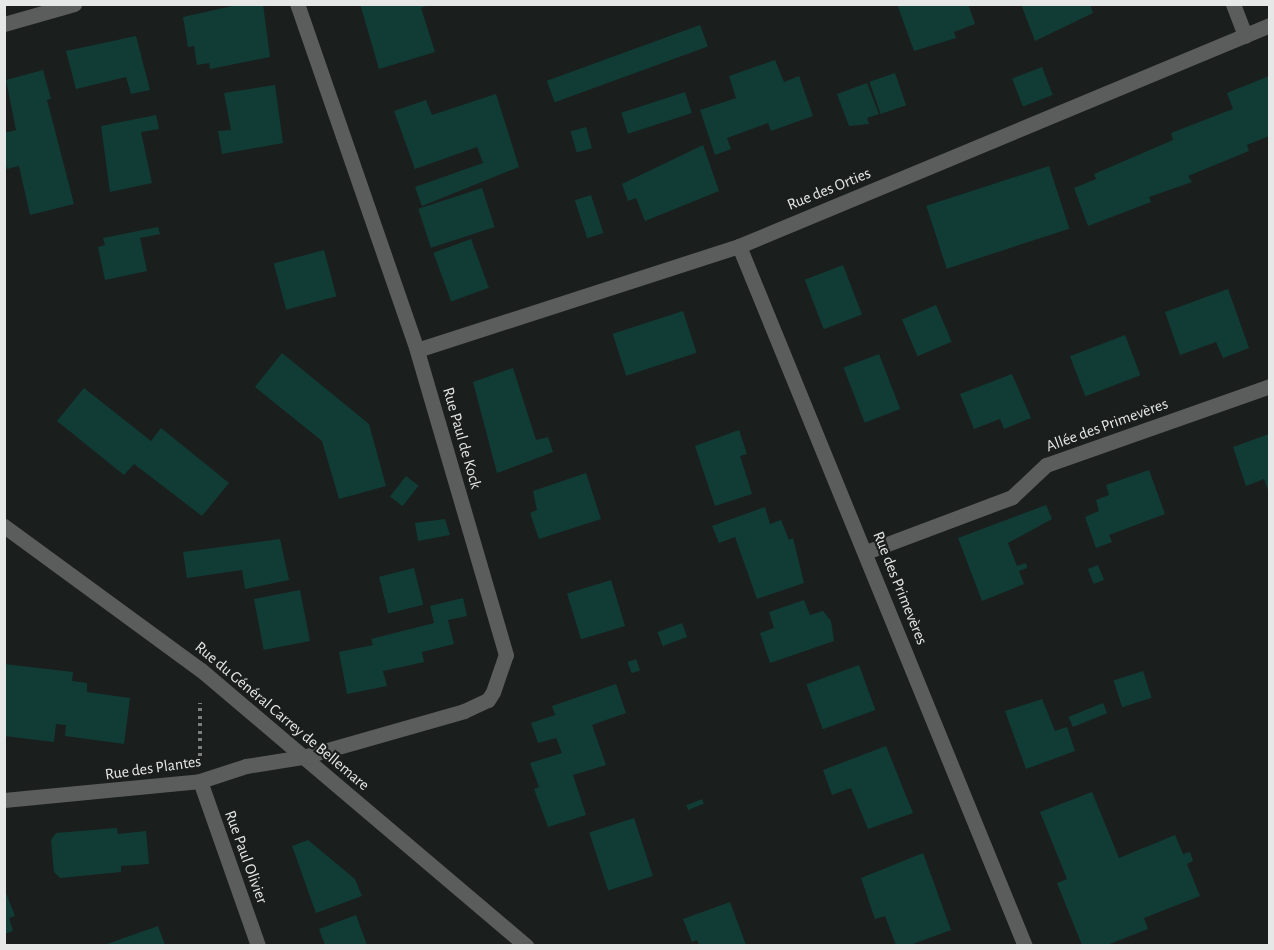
<!DOCTYPE html>
<meta charset="utf-8">
<style>
body{margin:0}
#map{position:relative;width:1274px;height:950px;overflow:hidden;background:#1a1e1d;font-family:"Alegreya Sans",sans-serif}
div>[style]{position:absolute}
[style*='--x']{left:calc(var(--x)*1px);top:calc(var(--y)*1px);width:calc(var(--w)*1px);rotate:calc(var(--a)*1deg)}
.building>*{inset:0;background:#113c36;transform-origin:0 0}
.path>*{height:4px;margin-top:-2px;transform-origin:0;background:repeating-linear-gradient(90deg,#7c7f7e 0 3px,transparent 0 7.5px)}
.lane>*{height:15px;margin:-7.5px;padding:0 7.5px;transform-origin:7.5px;border-radius:7.5px;background:#5b5d5d}
.street>*{height:15px;margin:-7.5px;padding:0 7.5px;transform-origin:7.5px;border-radius:7.5px;background:#5b5d5d}
span{translate:-50% -50%;white-space:nowrap;text-align:center;line-height:1.15;-webkit-text-stroke:4.5px #1a1e1d;paint-order:stroke}
.street-label{font-size:16px;color:#e5e8e7}
.frame{position:absolute;inset:0;border:6px solid #e5e8e7;pointer-events:none}
</style>
<div id="map">
<div class="building">
<i style="clip-path:polygon(241px 4px,263px 4px,270px 57px,210px 69px,209px 63px,197px 65px,194px 46px,188px 47px,183px 17px)"></i>
<i style="clip-path:polygon(360px 4px,431px 4px,421px 8px,435px 52px,379px 69px)"></i>
<i style="clip-path:polygon(897px 4px,968px 4px,975px 24px,954px 32px,956px 38px,914px 51px)"></i>
<i style="clip-path:polygon(1021px 4px,1090px 4px,1093px 13px,1035px 41px)"></i>
<i style="left:700px;top:25px;width:23px;height:163px;rotate:70deg"></i>
<i style="clip-path:polygon(136px 36px,150px 90px,131px 94px,126px 77px,76px 89px,66px 51px)"></i>
<i style="clip-path:polygon(775px 60px,784px 82px,799px 76px,813px 116px,771px 131px,768px 123px,727px 138px,731px 149px,715px 155px,700px 110px,736px 98px,729px 76px)"></i>
<i style="left:1042px;top:67px;width:30px;height:32px;rotate:69deg"></i>
<i style="clip-path:polygon(43px 70px,51px 99px,47px 100px,74px 204px,30px 215px,19px 166px,7px 169px,4px 159px,4px 133px,16px 130px,6px 80px)"></i>
<i style="left:895px;top:73px;width:34px;height:27px;rotate:71deg"></i>
<i style="clip-path:polygon(1269px 76px,1269px 136px,1247px 145px,1249px 151px,1188px 176px,1192px 182px,1149px 197px,1151px 202px,1088px 226px,1074px 188px,1096px 179px,1094px 174px,1173px 140px,1171px 133px,1233px 109px,1227px 93px)"></i>
<i style="clip-path:polygon(867px 83px,879px 114px,867px 118px,869px 124px,849px 126px,837px 94px)"></i>
<i style="clip-path:polygon(275px 85px,283px 143px,222px 154px,218px 131px,231px 130px,224px 93px)"></i>
<i style="left:685px;top:92px;width:22px;height:67px;rotate:72deg"></i>
<i style="clip-path:polygon(496px 94px,519px 167px,422px 206px,415px 187px,483px 163px,477px 147px,415px 169px,394px 111px,426px 100px,432px 115px)"></i>
<i style="clip-path:polygon(156px 115px,159px 129px,141px 132px,152px 183px,110px 192px,101px 126px)"></i>
<i style="left:586px;top:127px;width:22px;height:16px;rotate:74deg"></i>
<i style="clip-path:polygon(703px 145px,719px 191px,645px 221px,636px 198px,628px 201px,622px 184px)"></i>
<i style="left:1049px;top:166px;width:66px;height:129px;rotate:72deg"></i>
<i style="left:482px;top:188px;width:41px;height:67px;rotate:72deg"></i>
<i style="left:591px;top:195px;width:40px;height:17px;rotate:72deg"></i>
<i style="clip-path:polygon(158px 227px,160px 234px,140px 238px,147px 271px,105px 280px,98px 247px,105px 245px,103px 238px)"></i>
<i style="left:471px;top:239px;width:52px;height:40px;rotate:70deg"></i>
<i style="left:324px;top:250px;width:48px;height:52px;rotate:75deg"></i>
<i style="left:843px;top:265px;width:53px;height:41px;rotate:69deg"></i>
<i style="clip-path:polygon(1228px 289px,1249px 348px,1223px 358px,1216px 342px,1180px 355px,1165px 312px)"></i>
<i style="left:936px;top:305px;width:40px;height:37px;rotate:67deg"></i>
<i style="left:683px;top:311px;width:44px;height:74px;rotate:72deg"></i>
<i style="left:1125px;top:335px;width:43px;height:59px;rotate:69deg"></i>
<i style="clip-path:polygon(282px 353px,369px 424px,386px 486px,339px 499px,322px 441px,255px 387px)"></i>
<i style="left:879px;top:354px;width:59px;height:38px;rotate:69deg"></i>
<i style="clip-path:polygon(513px 368px,536px 440px,548px 437px,553px 452px,497px 473px,473px 382px)"></i>
<i style="clip-path:polygon(1012px 374px,1031px 418px,1004px 429px,1000px 419px,974px 429px,960px 394px)"></i>
<i style="clip-path:polygon(84px 388px,151px 441px,161px 428px,229px 483px,202px 516px,134px 464px,124px 475px,57px 421px)"></i>
<i style="clip-path:polygon(739px 430px,747px 454px,740px 456px,752px 494px,715px 506px,695px 446px)"></i>
<i style="clip-path:polygon(1269px 434px,1269px 493px,1264px 479px,1246px 486px,1233px 447px)"></i>
<i style="clip-path:polygon(1149px 470px,1165px 514px,1109px 535px,1112px 542px,1096px 548px,1085px 517px,1099px 511px,1096px 500px,1109px 495px,1106px 485px)"></i>
<i style="clip-path:polygon(586px 473px,601px 519px,539px 539px,530px 513px,537px 510px,533px 491px)"></i>
<i style="left:406px;top:476px;width:16px;height:26px;rotate:38deg"></i>
<i style="clip-path:polygon(1046px 505px,1052px 519px,1008px 543px,1017px 566px,1026px 563px,1027px 568px,1019px 571px,1024px 584px,982px 601px,958px 538px)"></i>
<i style="clip-path:polygon(765px 507px,770px 524px,781px 520px,789px 540px,793px 538px,804px 583px,757px 599px,735px 537px,719px 543px,712px 526px)"></i>
<i style="clip-path:polygon(445px 519px,450px 535px,418px 541px,415px 523px)"></i>
<i style="clip-path:polygon(280px 539px,289px 580px,245px 589px,242px 570px,187px 578px,183px 552px)"></i>
<i style="left:1098px;top:565px;width:16px;height:11px;rotate:68deg"></i>
<i style="left:414px;top:568px;width:38px;height:36px;rotate:76deg"></i>
<i style="left:611px;top:580px;width:48px;height:46px;rotate:73deg"></i>
<i style="left:300px;top:590px;width:52px;height:47px;rotate:79deg"></i>
<i style="clip-path:polygon(463px 598px,467px 616px,448px 620px,454px 644px,422px 652px,424px 662px,383px 671px,387px 686px,347px 694px,339px 652px,373px 645px,371px 639px,434px 623px,430px 606px)"></i>
<i style="clip-path:polygon(804px 600px,810px 615px,823px 611px,831px 621px,834px 641px,770px 663px,760px 633px,774px 628px,769px 612px)"></i>
<i style="left:682px;top:623px;width:15px;height:26px;rotate:70deg"></i>
<i style="left:636px;top:659px;width:12px;height:9px;rotate:70deg"></i>
<i style="clip-path:polygon(4px 664px,73px 672px,72px 681px,87px 683px,87px 692px,130px 698px,124px 744px,65px 736px,66px 725px,56px 724px,54px 742px,4px 736px)"></i>
<i style="left:859px;top:665px;width:48px;height:56px;rotate:70deg"></i>
<i style="left:1143px;top:671px;width:28px;height:31px;rotate:72deg"></i>
<i style="clip-path:polygon(616px 684px,626px 713px,592px 725px,606px 765px,573px 775px,586px 815px,548px 827px,534px 789px,539px 787px,530px 763px,562px 753px,556px 738px,538px 743px,531px 723px,555px 715px,552px 706px)"></i>
<i style="clip-path:polygon(1042px 699px,1055px 731px,1067px 727px,1075px 751px,1026px 769px,1005px 711px)"></i>
<i style="left:1103px;top:703px;width:11px;height:37px;rotate:68deg"></i>
<i style="clip-path:polygon(886px 746px,913px 813px,868px 829px,851px 788px,832px 795px,823px 770px)"></i>
<i style="clip-path:polygon(1092px 792px,1119px 858px,1175px 835px,1183px 854px,1190px 852px,1193px 861px,1187px 864px,1200px 896px,1144px 918px,1148px 929px,1107px 945px,1082px 945px,1057px 883px,1067px 879px,1040px 812px)"></i>
<i style="left:702px;top:799px;width:5px;height:17px;rotate:68deg"></i>
<i style="left:634px;top:818px;width:61px;height:47px;rotate:72deg"></i>
<i style="clip-path:polygon(117px 828px,118px 834px,146px 831px,149px 864px,121px 866px,121px 872px,60px 878px,54px 872px,51px 840px,56px 833px)"></i>
<i style="clip-path:polygon(308px 840px,355px 879px,362px 896px,316px 913px,292px 846px)"></i>
<i style="clip-path:polygon(923px 853px,951px 930px,910px 945px,896px 945px,885px 916px,875px 919px,861px 878px)"></i>
<i style="clip-path:polygon(4px 888px,15px 916px,9px 918px,13px 931px,4px 934px)"></i>
<i style="clip-path:polygon(730px 902px,746px 945px,699px 945px,697px 940px,692px 942px,683px 919px)"></i>
<i style="clip-path:polygon(356px 915px,367px 945px,325px 945px,319px 929px)"></i>
<i style="clip-path:polygon(158px 926px,165px 945px,104px 945px)"></i>
</div>
<div class="path">
<i style="--x:200;--y:756;--w:53;--a:-90"></i>
</div>
<div class="lane">
<i style="--x:1233;--y:4;--w:34;--a:69"></i>
</div>
<div class="street">
<i style="--x:4;--y:24;--w:73;--a:-15.9"></i>
<i style="--x:739;--y:246;--w:756;--a:67.78"></i>
<i style="--x:417;--y:350;--w:338;--a:-17.9"></i>
<i style="--x:739;--y:246;--w:575;--a:-22.6"></i>
<i style="--x:4;--y:526;--w:244;--a:36.2"></i>
<i style="--x:201;--y:670;--w:427;--a:40.3"></i>
<i style="--x:866;--y:552;--w:156;--a:-20.6"></i>
<i style="--x:1012;--y:497;--w:47;--a:-43.3"></i>
<i style="--x:1046;--y:465;--w:238;--a:-19.4"></i>
<i style="--x:200;--y:781;--w:175;--a:70.6"></i>
<i style="--x:4;--y:800;--w:197;--a:-5.5"></i>
<i style="--x:200;--y:781;--w:48;--a:-18.1"></i>
<i style="--x:246;--y:766;--w:58;--a:-9"></i>
<i style="--x:303;--y:757;--w:167;--a:-15.9"></i>
<i style="--x:464;--y:711;--w:26;--a:-25"></i>
<i style="--x:488;--y:700;--w:9;--a:-58"></i>
<i style="--x:493;--y:692;--w:39;--a:-71"></i>
<i style="--x:506;--y:655;--w:318;--a:-106.3"></i>
<i style="--x:417;--y:350;--w:366;--a:-109.1"></i>
</div>
<div class="street-label">
<span style="left:829px;top:189px;rotate:-22deg">Rue des Orties</span>
<span style="left:1107px;top:425px;rotate:-20deg">Allée des Primevères</span>
<span style="left:462px;top:438px;rotate:74deg">Rue Paul de Kock</span>
<span style="left:900px;top:588px;rotate:68deg">Rue des Primevères</span>
<span style="left:282px;top:716px;rotate:40deg">Rue du Général Carrey de Bellemare</span>
<span style="left:153px;top:768px;rotate:-8deg">Rue des Plantes</span>
<span style="left:246px;top:857px;rotate:70deg">Rue Paul Olivier</span>
</div>
<div class="frame"></div>
</div>
